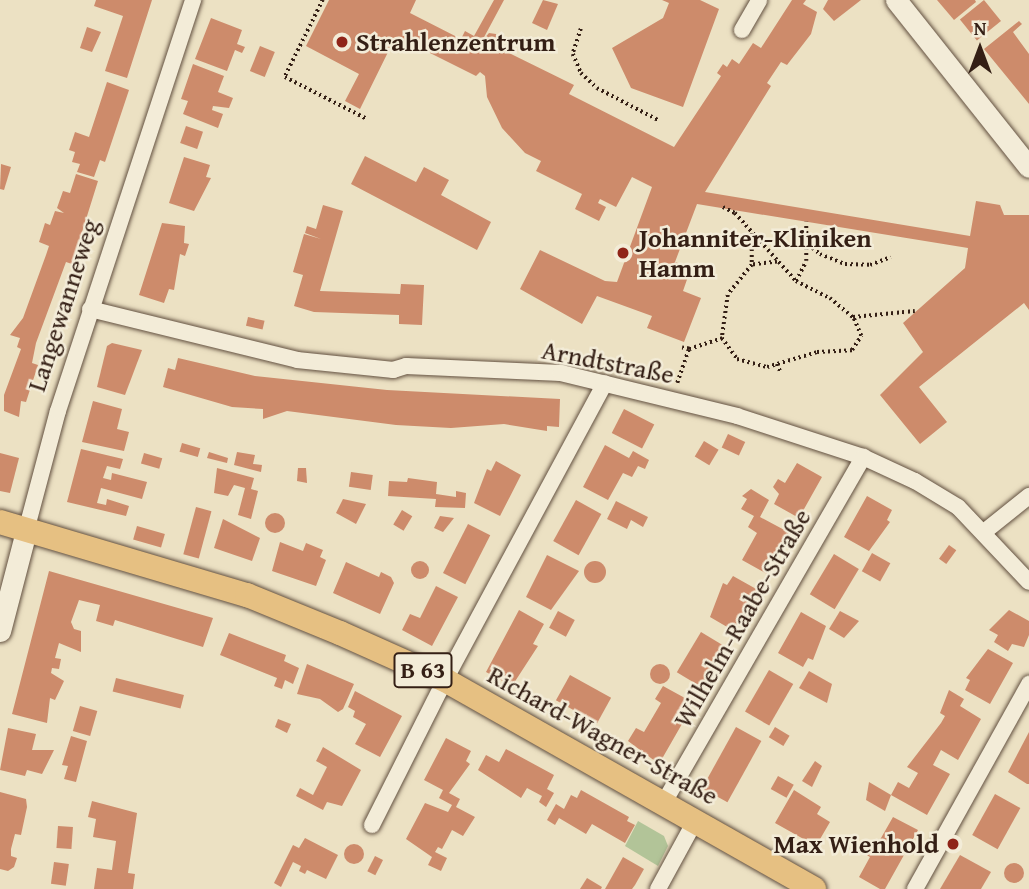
<!DOCTYPE html>
<meta charset="utf-8">
<style>
body{margin:0}
#map{position:relative;width:1029px;height:889px;overflow:hidden;background:#ece1c3;font-family:"Gentium Book Plus",serif}
div>[style]{position:absolute}
[style*='--x']{left:calc(var(--x)*1px);top:calc(var(--y)*1px);width:calc(var(--w)*1px);rotate:calc(var(--a)*1deg)}
.green>*{inset:0;background:#b2c498}
.building>*{inset:0;background:#cd8b6b;transform-origin:0 0}
.round{border-radius:50%}
.path>*{height:3.5px;margin-top:-1.75px;transform-origin:0;background:repeating-linear-gradient(90deg,#341f15 0 2px,transparent 0 5.5px)}
.roads{filter:drop-shadow(0 0 2px #625040) drop-shadow(0 0 2px #625040)}
.street>*{height:16px;margin:-8px;padding:0 8px;transform-origin:8px;border-radius:8px;background:#f3ecd8}
.secondary>*{height:21px;margin:-10.5px;padding:0 10.5px;transform-origin:10.5px;border-radius:10.5px;background:#f3ecd8}
.primary>*{height:24px;margin:-12px;padding:0 12px;transform-origin:12px;border-radius:12px;background:#e6c082}
.dots>*{width:19px;height:19px;translate:-50% -50%;box-sizing:border-box;border:4px solid #f3ecd8;border-radius:50%}
span{translate:-50% -50%;white-space:nowrap;text-align:center;line-height:1.15;-webkit-text-stroke:5px #f3ecd8;paint-order:stroke}
.shield-label span{padding:2px 5px;background:#f3ecd8;border:2px solid;border-radius:5px;-webkit-text-stroke-width:0}
.shield-label{font-size:24px;color:#341f15;font-weight:700}
.poi-label{font-size:26px;color:#341f15;font-weight:700}
.left{translate:0 -50%;text-align:left}
.right{translate:-100% -50%;text-align:right}
.street-label{font-size:26px;color:#341f15}
.north{position:absolute;left:945px;top:14px;width:70px;height:70px;-webkit-text-stroke:5px #f3ecd8;paint-order:stroke;rotate:0deg;font-size:19px;font-weight:700;line-height:28px;text-align:center;color:#341f15}
.north::after{content:'';display:block;margin:auto;width:24px;height:32px;background:#341f15;clip-path:polygon(50% 0,100% 100%,50% 72%,0 100%)}
</style>
<div id="map">
<div class="green">
<i style="clip-path:polygon(638px 821px,664px 836px,668px 846px,658px 866px,625px 846px)"></i>
</div>
<div class="building">
<i style="clip-path:polygon(96px 0,152px 0,127px 78px,105px 71px,123px 16px,94px 6px)"></i>
<i style="clip-path:polygon(329px 0,416px 0,410px 13px,461px 39px,465px 31px,474px 36px,494px 0,504px 0,482px 41px,489px 33px,496px 34px,499px 48px,574px 85px,569px 94px,674px 147px,721px 76px,717px 73px,723px 64px,727px 67px,732px 59px,739px 64px,753px 43px,761px 48px,792px 0,806px 0,803px 4px,817px 12px,811px 34px,787px 65px,781px 62px,767px 83px,771px 86px,705px 192px,970px 236px,976px 201px,1000px 205px,1004px 215px,1029px 215px,1029px 310px,1024px 303px,919px 387px,947px 422px,920px 444px,880px 395px,923px 352px,903px 323px,965px 268px,968px 248px,697px 204px,675px 262px,691px 268px,683px 291px,701px 298px,684px 342px,647px 328px,652px 316px,597px 296px,582px 324px,520px 289px,540px 250px,605px 281px,617px 282px,652px 187px,632px 177px,616px 207px,600px 199px,598px 203px,606px 207px,599px 221px,575px 209px,582px 194px,536px 171px,541px 161px,525px 153px,502px 128px,487px 97px,485px 76px,480px 72px,476px 76px,410px 43px,407px 49px,392px 44px,360px 109px,345px 101px,359px 74px,306px 46px)"></i>
<i style="clip-path:polygon(543px 0,558px 4px,547px 30px,532px 23px)"></i>
<i style="clip-path:polygon(662px 0,700px 0,719px 9px,683px 107px,631px 88px,612px 48px,663px 18px,669px 3px)"></i>
<i style="clip-path:polygon(828px 0,861px 0,834px 21px,823px 9px)"></i>
<i style="clip-path:polygon(937px 0,975px 0,976px 2px,954px 20px)"></i>
<i style="left:984px;top:0;width:27px;height:31px;rotate:51deg"></i>
<i style="clip-path:polygon(211px 18px,242px 30px,237px 44px,245px 47px,242px 53px,235px 50px,227px 71px,195px 59px)"></i>
<i style="clip-path:polygon(1019px 21px,1022px 24px,1013px 32px,1029px 54px,1029px 104px,984px 49px)"></i>
<i style="clip-path:polygon(87px 27px,101px 32px,92px 52px,80px 48px)"></i>
<i style="left:260px;top:46px;width:16px;height:27px;rotate:22deg"></i>
<i style="clip-path:polygon(193px 64px,224px 76px,218px 92px,233px 98px,229px 108px,213px 106px,212px 110px,223px 114px,218px 128px,183px 114px,188px 101px,181px 99px)"></i>
<i style="clip-path:polygon(107px 82px,129px 90px,105px 162px,100px 160px,94px 177px,77px 172px,80px 164px,72px 162px,75px 152px,69px 150px,75px 132px,89px 137px)"></i>
<i style="left:186px;top:126px;width:18px;height:18px;rotate:19deg"></i>
<i style="clip-path:polygon(365px 156px,416px 182px,424px 167px,449px 180px,441px 195px,491px 222px,477px 250px,351px 184px)"></i>
<i style="clip-path:polygon(184px 157px,210px 165px,206px 177px,211px 178px,194px 211px,169px 203px)"></i>
<i style="clip-path:polygon(1px 164px,11px 167px,4px 190px,0 189px)"></i>
<i style="clip-path:polygon(76px 174px,98px 181px,72px 264px,66px 262px,36px 343px,32px 363px,38px 365px,26px 402px,21px 401px,19px 417px,4px 411px,4px 395px,21px 349px,17px 347px,20px 338px,10px 335px,23px 318px,46px 255px,49px 246px,39px 242px,45px 223px,50px 225px,55px 211px,64px 213px,57px 208px,63px 191px,70px 193px)"></i>
<i style="clip-path:polygon(323px 205px,343px 211px,320px 291px,400px 294px,401px 284px,424px 285px,422px 325px,399px 324px,399px 315px,314px 312px,294px 306px,303px 275px,293px 272px,304px 234px,321px 239px,305px 233px,307px 226px,316px 229px)"></i>
<i style="clip-path:polygon(162px 223px,185px 226px,184px 243px,189px 244px,185px 256px,180px 254px,174px 290px,169px 289px,164px 303px,139px 295px)"></i>
<i style="left:248px;top:317px;width:17px;height:9px;rotate:13deg"></i>
<i style="clip-path:polygon(112px 343px,142px 350px,125px 395px,97px 387px,107px 346px)"></i>
<i style="clip-path:polygon(178px 358px,255px 376px,387px 390px,560px 399px,559px 427px,547px 426px,547px 431px,504px 424px,451px 428px,396px 425px,287px 411px,263px 419px,263px 409px,232px 407px,163px 387px,168px 368px,175px 370px)"></i>
<i style="clip-path:polygon(93px 401px,122px 409px,117px 429px,129px 432px,124px 451px,82px 442px)"></i>
<i style="left:624px;top:409px;width:34px;height:27px;rotate:27deg"></i>
<i style="left:728px;top:434px;width:19px;height:15px;rotate:25deg"></i>
<i style="left:704px;top:441px;width:17px;height:18px;rotate:31deg"></i>
<i style="left:182px;top:443px;width:19px;height:9px;rotate:16deg"></i>
<i style="clip-path:polygon(605px 445px,629px 458px,633px 451px,649px 460px,645px 469px,638px 466px,632px 477px,623px 473px,608px 500px,583px 487px)"></i>
<i style="clip-path:polygon(81px 449px,123px 459px,120px 469px,107px 466px,103px 478px,111px 480px,112px 473px,147px 482px,142px 499px,101px 488px,97px 503px,106px 505px,107px 499px,129px 506px,126px 516px,67px 502px)"></i>
<i style="clip-path:polygon(209px 452px,228px 458px,227px 463px,207px 458px)"></i>
<i style="clip-path:polygon(237px 452px,255px 455px,253px 464px,262px 465px,261px 472px,234px 465px)"></i>
<i style="clip-path:polygon(0 453px,19px 458px,10px 493px,0 491px)"></i>
<i style="left:144px;top:453px;width:19px;height:11px;rotate:16deg"></i>
<i style="clip-path:polygon(496px 461px,521px 475px,500px 516px,474px 503px,487px 469px,491px 471px)"></i>
<i style="clip-path:polygon(797px 463px,822px 477px,799px 518px,774px 504px,779px 494px,773px 487px,778px 479px,785px 483px)"></i>
<i style="clip-path:polygon(217px 468px,254px 478px,251px 489px,258px 491px,251px 519px,238px 515px,245px 488px,234px 485px,228px 496px,214px 493px)"></i>
<i style="clip-path:polygon(298px 468px,306px 468px,307px 483px,297px 481px)"></i>
<i style="left:351px;top:472px;width:22px;height:15px;rotate:8deg"></i>
<i style="clip-path:polygon(408px 478px,437px 482px,436px 494px,456px 497px,456px 491px,466px 493px,465px 508px,435px 507px,436px 499px,388px 496px,389px 481px,407px 482px)"></i>
<i style="clip-path:polygon(751px 489px,769px 500px,760px 517px,790px 533px,767px 574px,742px 560px,757px 533px,748px 527px,754px 516px,741px 509px,747px 499px,742px 496px)"></i>
<i style="clip-path:polygon(867px 496px,892px 510px,887px 520px,890px 522px,869px 551px,844px 537px)"></i>
<i style="clip-path:polygon(343px 499px,366px 504px,356px 524px,336px 513px)"></i>
<i style="left:576px;top:500px;width:29px;height:47px;rotate:29deg"></i>
<i style="clip-path:polygon(616px 501px,648px 517px,643px 527px,631px 520px,627px 529px,607px 519px)"></i>
<i style="left:196px;top:507px;width:16px;height:49px;rotate:15deg"></i>
<i style="left:402px;top:510px;width:12px;height:17px;rotate:31deg"></i>
<i class="round" style="left:265px;top:513px;width:20px;height:20px"></i>
<i style="clip-path:polygon(440px 516px,454px 518px,443px 532px,434px 528px)"></i>
<i style="clip-path:polygon(223px 519px,260px 538px,252px 561px,214px 548px)"></i>
<i style="left:468px;top:524px;width:25px;height:55px;rotate:27deg"></i>
<i style="left:137px;top:526px;width:29px;height:14px;rotate:16deg"></i>
<i style="clip-path:polygon(280px 542px,303px 551px,306px 543px,323px 550px,320px 557px,326px 560px,316px 586px,272px 571px)"></i>
<i style="left:949px;top:545px;width:9px;height:17px;rotate:36deg"></i>
<i style="left:872px;top:553px;width:21px;height:21px;rotate:29deg"></i>
<i style="left:834px;top:554px;width:29px;height:47px;rotate:31deg"></i>
<i style="clip-path:polygon(547px 555px,579px 571px,551px 610px,526px 597px)"></i>
<i class="round" style="left:411px;top:561px;width:18px;height:18px"></i>
<i class="round" style="left:584px;top:561px;width:22px;height:22px"></i>
<i style="clip-path:polygon(346px 562px,379px 577px,381px 572px,391px 577px,394px 583px,380px 614px,333px 593px)"></i>
<i style="clip-path:polygon(49px 571px,213px 618px,203px 647px,115px 620px,113px 626px,96px 621px,100px 605px,79px 600px,71px 622px,74px 629px,81px 631px,81px 652px,59px 643px,55px 658px,61px 659px,59px 669px,52px 668px,51px 673px,64px 681px,55px 700px,50px 698px,47px 723px,12px 714px)"></i>
<i style="clip-path:polygon(733px 576px,758px 590px,734px 631px,710px 617px,723px 583px,727px 585px)"></i>
<i style="clip-path:polygon(436px 586px,458px 597px,432px 646px,402px 630px,410px 614px,420px 618px)"></i>
<i style="clip-path:polygon(519px 610px,544px 624px,533px 644px,538px 646px,512px 686px,486px 672px)"></i>
<i style="clip-path:polygon(1009px 610px,1029px 621px,1029px 635px,1024px 647px,1012px 644px,1008px 651px,994px 642px,998px 635px,989px 630px)"></i>
<i style="left:558px;top:611px;width:19px;height:19px;rotate:28deg"></i>
<i style="clip-path:polygon(840px 611px,859px 621px,844px 638px,829px 629px)"></i>
<i style="clip-path:polygon(801px 612px,826px 626px,813px 660px,808px 658px,803px 667px,778px 653px)"></i>
<i style="left:701px;top:632px;width:29px;height:47px;rotate:31deg"></i>
<i style="clip-path:polygon(229px 633px,286px 655px,284px 661px,299px 668px,293px 684px,285px 680px,282px 689px,274px 686px,277px 678px,220px 655px)"></i>
<i style="clip-path:polygon(988px 649px,1013px 663px,990px 704px,965px 690px,970px 680px,966px 678px)"></i>
<i style="clip-path:polygon(307px 664px,354px 684px,343px 709px,338px 712px,320px 699px,297px 694px)"></i>
<i class="round" style="left:650px;top:664px;width:20px;height:20px"></i>
<i style="left:769px;top:670px;width:28px;height:48px;rotate:30deg"></i>
<i style="clip-path:polygon(809px 671px,832px 684px,827px 703px,799px 688px)"></i>
<i style="left:570px;top:675px;width:47px;height:29px;rotate:29deg"></i>
<i style="left:116px;top:678px;width:70px;height:14px;rotate:14deg"></i>
<i style="clip-path:polygon(663px 686px,694px 703px,659px 764px,628px 741px,636px 728px,644px 732px,661px 703px,655px 699px)"></i>
<i style="clip-path:polygon(949px 690px,964px 699px,960px 706px,981px 719px,958px 760px,941px 750px,933px 765px,950px 774px,927px 815px,891px 795px,898px 782px,909px 788px,918px 773px,907px 767px,941px 723px,945px 716px,940px 713px)"></i>
<i style="clip-path:polygon(355px 691px,402px 716px,380px 757px,355px 744px,366px 724px,353px 717px,355px 711px,348px 707px)"></i>
<i style="left:80px;top:706px;width:18px;height:26px;rotate:16deg"></i>
<i style="clip-path:polygon(278px 719px,291px 724px,287px 733px,275px 727px)"></i>
<i style="left:736px;top:727px;width:29px;height:70px;rotate:29deg"></i>
<i style="left:775px;top:727px;width:17px;height:12px;rotate:31deg"></i>
<i style="clip-path:polygon(8px 728px,36px 734px,32px 750px,54px 750px,42px 774px,27px 770px,25px 776px,0 770px)"></i>
<i style="clip-path:polygon(1029px 732px,1029px 784px,1027px 784px,1008px 772px)"></i>
<i style="clip-path:polygon(71px 736px,87px 741px,76px 782px,64px 779px,68px 766px,62px 765px)"></i>
<i style="clip-path:polygon(446px 738px,471px 751px,466px 761px,470px 764px,449px 793px,460px 799px,456px 807px,475px 817px,463px 836px,452px 830px,442px 849px,438px 847px,435px 852px,447px 858px,441px 871px,428px 865px,432px 857px,406px 839px,425px 803px,448px 812px,452px 805px,439px 798px,443px 790px,424px 780px)"></i>
<i style="clip-path:polygon(323px 747px,361px 770px,342px 806px,327px 802px,323px 810px,296px 796px,300px 788px,313px 795px,327px 767px,316px 761px)"></i>
<i style="clip-path:polygon(506px 749px,554px 775px,547px 789px,554px 793px,546px 807px,539px 802px,542px 796px,527px 788px,521px 798px,478px 770px,486px 755px,499px 762px)"></i>
<i style="clip-path:polygon(815px 761px,822px 766px,812px 787px,802px 781px)"></i>
<i style="left:778px;top:776px;width:18px;height:15px;rotate:29deg"></i>
<i style="clip-path:polygon(869px 782px,891px 795px,885px 811px,866px 800px)"></i>
<i style="clip-path:polygon(581px 790px,629px 817px,627px 821px,635px 825px,625px 843px,592px 824px,586px 834px,559px 818px,555px 825px,547px 820px,556px 804px,564px 809px,571px 795px,577px 798px)"></i>
<i style="clip-path:polygon(794px 790px,821px 807px,817px 814px,830px 822px,816px 846px,775px 823px)"></i>
<i style="clip-path:polygon(0 792px,26px 799px,27px 807px,21px 835px,15px 834px,11px 849px,11px 856px,17px 858px,14px 867px,8px 871px,0 869px)"></i>
<i style="left:995px;top:794px;width:29px;height:47px;rotate:29deg"></i>
<i style="clip-path:polygon(92px 801px,137px 813px,128px 873px,135px 874px,133px 889px,94px 889px,97px 868px,112px 870px,116px 841px,93px 837px,96px 819px,88px 817px)"></i>
<i style="clip-path:polygon(893px 817px,918px 830px,885px 889px,880px 889px,859px 877px,870px 857px,865px 854px,872px 842px,877px 845px)"></i>
<i style="left:58px;top:826px;width:15px;height:22px;rotate:4deg"></i>
<i style="clip-path:polygon(305px 838px,338px 855px,326px 879px,307px 870px,305px 874px,299px 871px,301px 866px,293px 862px,281px 887px,274px 883px,293px 845px,299px 848px)"></i>
<i class="round" style="left:344px;top:844px;width:20px;height:20px"></i>
<i style="clip-path:polygon(960px 855px,991px 872px,981px 889px,940px 889px)"></i>
<i style="left:375px;top:856px;width:9px;height:17px;rotate:27deg"></i>
<i style="clip-path:polygon(623px 857px,644px 869px,635px 885px,632px 889px,605px 889px)"></i>
<i style="left:54px;top:862px;width:15px;height:22px;rotate:8deg"></i>
<i class="round" style="left:1004px;top:863px;width:20px;height:20px"></i>
<i style="clip-path:polygon(587px 878px,602px 887px,601px 889px,580px 889px)"></i>
</div>
<div class="path">
<i style="--x:323;--y:0;--w:86;--a:116.3"></i>
<i style="--x:285;--y:77;--w:92;--a:27.1"></i>
<i style="--x:581;--y:29;--w:26;--a:108"></i>
<i style="--x:573;--y:54;--w:21;--a:67"></i>
<i style="--x:581;--y:73;--w:22;--a:43"></i>
<i style="--x:597;--y:88;--w:69;--a:27.7"></i>
<i style="--x:723;--y:207;--w:13;--a:27"></i>
<i style="--x:735;--y:213;--w:91;--a:48.1"></i>
<i style="--x:796;--y:281;--w:38;--a:27"></i>
<i style="--x:830;--y:298;--w:30;--a:40"></i>
<i style="--x:853;--y:317;--w:62;--a:-5.5"></i>
<i style="--x:752;--y:233;--w:32;--a:90"></i>
<i style="--x:804;--y:241;--w:21;--a:39"></i>
<i style="--x:820;--y:254;--w:27;--a:22"></i>
<i style="--x:845;--y:264;--w:25;--a:2"></i>
<i style="--x:870;--y:265;--w:22;--a:-21"></i>
<i style="--x:777;--y:262;--w:25;--a:173"></i>
<i style="--x:752;--y:265;--w:38;--a:129"></i>
<i style="--x:728;--y:295;--w:43;--a:97.9"></i>
<i style="--x:722;--y:338;--w:26;--a:54"></i>
<i style="--x:737;--y:359;--w:31;--a:15"></i>
<i style="--x:767;--y:367;--w:52;--a:-16.7"></i>
<i style="--x:817;--y:352;--w:35;--a:-3"></i>
<i style="--x:852;--y:350;--w:17;--a:-57"></i>
<i style="--x:861;--y:336;--w:21;--a:-113"></i>
<i style="--x:796;--y:281;--w:22;--a:-63"></i>
<i style="--x:806;--y:261;--w:39;--a:-90"></i>
<i style="--x:689;--y:349;--w:35;--a:-18"></i>
<i style="--x:777;--y:364;--w:10;--a:66"></i>
<i style="--x:677;--y:383;--w:36;--a:-71"></i>
<i style="--x:689;--y:349;--w:7;--a:-172"></i>
</div>
<div class="roads">
<div class="street">
<i style="--x:742;--y:30;--w:34;--a:-60"></i>
<i style="--x:90;--y:309;--w:213;--a:13.8"></i>
<i style="--x:297;--y:360;--w:97;--a:5.9"></i>
<i style="--x:393;--y:370;--w:14;--a:-17"></i>
<i style="--x:406;--y:366;--w:155;--a:2.6"></i>
<i style="--x:561;--y:373;--w:181;--a:13.7"></i>
<i style="--x:737;--y:416;--w:133;--a:18"></i>
<i style="--x:863;--y:457;--w:57;--a:24.8"></i>
<i style="--x:915;--y:481;--w:50;--a:31.2"></i>
<i style="--x:958;--y:507;--w:103;--a:46.6"></i>
<i style="--x:26;--y:531;--w:124;--a:-75.1"></i>
<i style="--x:58;--y:411;--w:433;--a:-71.8"></i>
<i style="--x:984;--y:532;--w:58;--a:-38.7"></i>
<i style="--x:663;--y:804;--w:401;--a:-60"></i>
<i style="--x:372;--y:825;--w:162;--a:-63.3"></i>
<i style="--x:445;--y:680;--w:337;--a:-61.7"></i>
<i style="--x:658;--y:889;--w:77;--a:-61.4"></i>
<i style="--x:915;--y:889;--w:235;--a:-60.9"></i>
</div>
<div class="secondary">
<i style="--x:896;--y:0;--w:213;--a:51.5"></i>
<i style="--x:0;--y:631;--w:103;--a:-75.4"></i>
</div>
<div class="primary">
<i style="--x:0;--y:522;--w:258;--a:16.5"></i>
<i style="--x:247;--y:595;--w:100;--a:22.2"></i>
<i style="--x:340;--y:633;--w:115;--a:24.1"></i>
<i style="--x:445;--y:680;--w:424;--a:29.5"></i>
</div>
</div>
<div class="dots">
<i style="left:342px;top:42px;background:#8f2418"></i>
<i style="left:623px;top:253px;background:#8f2418"></i>
<i style="left:953px;top:844px;background:#8f2418"></i>
</div>
<div class="shield-label">
<span style="left:423px;top:670px">B 63</span>
</div>
<div class="poi-label">
<span class="left" style="left:356px;top:42px">Strahlenzentrum</span>
<span class="left" style="left:639px;top:253px">Johanniter-Kliniken<br>Hamm</span>
<span class="right" style="left:939px;top:844px">Max Wienhold</span>
</div>
<div class="street-label">
<span style="left:63px;top:305px;rotate:-72deg">Langewanneweg</span>
<span style="left:608px;top:362px;rotate:11deg">Arndtstraße</span>
<span style="left:742px;top:618px;rotate:-60deg">Wilhelm-Raabe-Straße</span>
<span style="left:603px;top:735px;rotate:29deg">Richard-Wagner-Straße</span>
</div>
<div class="north">N</div>
</div>
